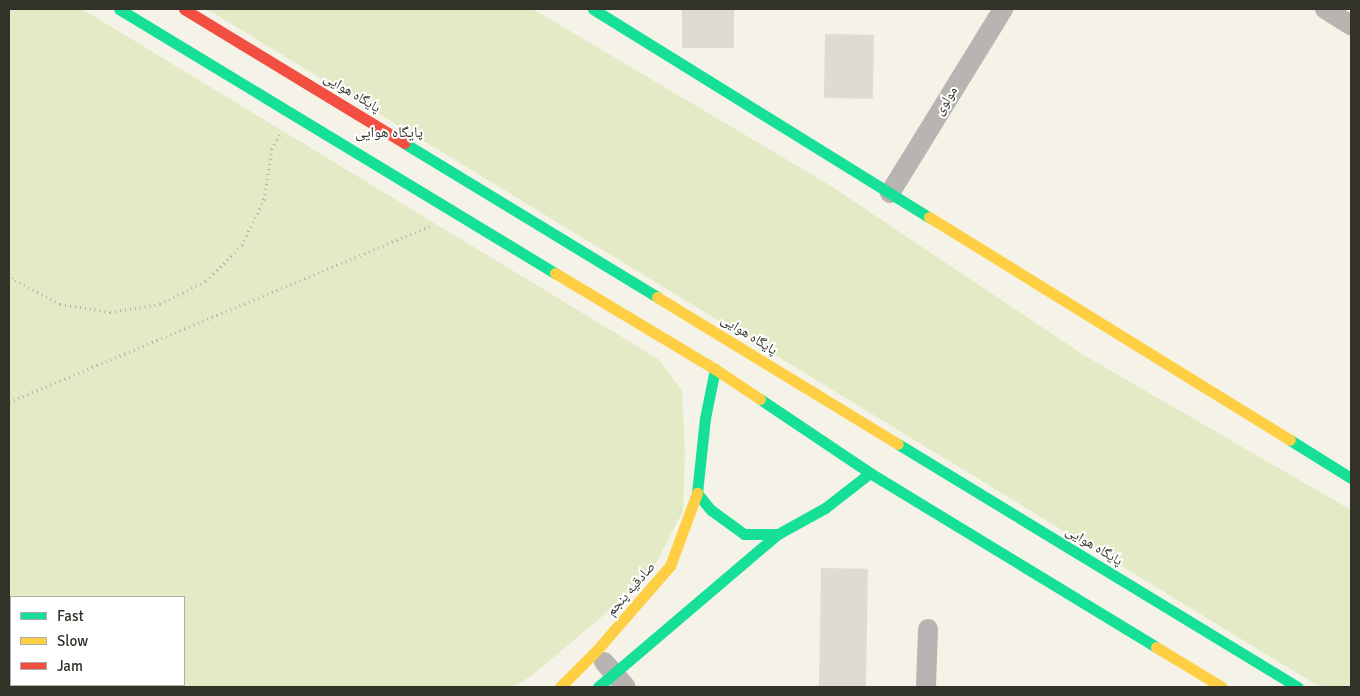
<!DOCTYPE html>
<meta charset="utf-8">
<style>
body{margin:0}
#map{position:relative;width:1360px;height:696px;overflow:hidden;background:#f5f3e7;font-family:Signika,"Noto Naskh Arabic",sans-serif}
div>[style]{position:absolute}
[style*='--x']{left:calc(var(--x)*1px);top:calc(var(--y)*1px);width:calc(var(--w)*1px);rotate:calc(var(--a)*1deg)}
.green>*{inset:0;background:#e3eac6}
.building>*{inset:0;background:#dfdbd3;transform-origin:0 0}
.path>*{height:3px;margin-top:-1.5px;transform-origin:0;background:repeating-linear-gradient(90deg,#b5b3af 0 1px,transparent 0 5px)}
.street>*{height:20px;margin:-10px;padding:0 10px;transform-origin:10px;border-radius:10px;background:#b7b4b1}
.fast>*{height:11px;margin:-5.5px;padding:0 5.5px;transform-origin:5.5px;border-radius:5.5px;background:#16e098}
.slow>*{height:11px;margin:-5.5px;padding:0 5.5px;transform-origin:5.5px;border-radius:5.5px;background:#ffcf43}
.jam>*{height:11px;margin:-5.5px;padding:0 5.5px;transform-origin:5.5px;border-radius:5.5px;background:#f24e42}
span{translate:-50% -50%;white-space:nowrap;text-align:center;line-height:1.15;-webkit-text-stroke:4px #fff;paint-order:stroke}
.street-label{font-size:14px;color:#333229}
.neighbourhood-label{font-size:15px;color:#333229}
.frame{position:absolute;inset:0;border:10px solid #333229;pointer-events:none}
.legend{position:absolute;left:10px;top:596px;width:175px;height:90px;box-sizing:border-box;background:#fff;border:1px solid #adada9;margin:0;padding:6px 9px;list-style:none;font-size:15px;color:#333229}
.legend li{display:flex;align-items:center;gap:10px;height:25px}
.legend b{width:25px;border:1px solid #adada9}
</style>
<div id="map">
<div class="green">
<i style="clip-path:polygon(evenodd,9px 9px,82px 9px,658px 359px,682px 391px,685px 453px,683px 511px,655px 565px,605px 614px,530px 677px,512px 687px,9px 687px,9px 9px,11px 597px,184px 597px,184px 685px,11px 685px,11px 597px)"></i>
<i style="clip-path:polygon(207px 9px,533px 9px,831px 186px,1082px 354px,1351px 510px,1351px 687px,1320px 687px)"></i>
</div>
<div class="building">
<i style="left:682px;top:9px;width:52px;height:39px"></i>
<i style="left:825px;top:34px;width:49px;height:64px;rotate:1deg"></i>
<i style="left:821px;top:568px;width:47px;height:119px;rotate:1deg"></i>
</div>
<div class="path">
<i style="--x:9;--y:274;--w:8;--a:45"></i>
<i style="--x:15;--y:280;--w:51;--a:28.1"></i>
<i style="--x:60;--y:304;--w:51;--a:9.1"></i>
<i style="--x:110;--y:312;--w:51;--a:-9.1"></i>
<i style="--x:160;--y:304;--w:51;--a:-26.6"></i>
<i style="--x:206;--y:281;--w:51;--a:-45"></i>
<i style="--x:242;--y:245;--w:51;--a:-64.4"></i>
<i style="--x:264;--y:199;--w:51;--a:-80.9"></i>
<i style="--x:272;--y:149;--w:17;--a:-62"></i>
<i style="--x:9;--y:402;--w:456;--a:-22.7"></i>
</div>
<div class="street">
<i style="--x:1325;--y:9;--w:31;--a:32"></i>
<i style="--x:890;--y:193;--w:216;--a:-58.4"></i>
<i style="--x:604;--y:662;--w:33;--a:49"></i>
<i style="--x:926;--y:687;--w:58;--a:-88"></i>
</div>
<div class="fast">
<i style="--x:119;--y:9;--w:510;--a:31.2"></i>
<i style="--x:593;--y:9;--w:395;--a:31.8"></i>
<i style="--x:404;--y:143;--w:296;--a:31.3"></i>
<i style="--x:715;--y:369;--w:50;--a:101.5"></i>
<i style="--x:705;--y:418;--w:75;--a:96.1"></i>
<i style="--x:697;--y:493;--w:22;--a:51"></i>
<i style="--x:711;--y:510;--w:41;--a:36"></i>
<i style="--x:744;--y:534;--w:34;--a:0"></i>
<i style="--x:778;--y:534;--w:54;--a:-29"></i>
<i style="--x:825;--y:508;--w:57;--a:-37.9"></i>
<i style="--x:760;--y:399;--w:133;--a:33.9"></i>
<i style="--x:870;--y:473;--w:335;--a:31.3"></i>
<i style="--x:1290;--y:440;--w:72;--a:31.9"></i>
<i style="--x:898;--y:444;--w:468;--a:31.3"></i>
<i style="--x:598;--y:687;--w:236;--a:-40.4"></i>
</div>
<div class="slow">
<i style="--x:929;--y:217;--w:424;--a:31.7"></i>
<i style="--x:555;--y:273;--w:187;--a:31"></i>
<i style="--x:715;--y:369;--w:54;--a:33.7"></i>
<i style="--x:657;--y:297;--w:282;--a:31.4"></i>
<i style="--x:1156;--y:647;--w:77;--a:31.2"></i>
<i style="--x:560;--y:687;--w:51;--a:-45"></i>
<i style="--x:596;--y:651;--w:113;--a:-49"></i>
<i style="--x:670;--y:566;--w:78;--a:-69.7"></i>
</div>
<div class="jam">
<i style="--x:184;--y:9;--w:258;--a:31.3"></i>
</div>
<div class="street-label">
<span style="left:352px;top:93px;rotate:31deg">پایگاه هوایی</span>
<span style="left:946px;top:101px;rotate:-58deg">مولوی</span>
<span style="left:749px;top:335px;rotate:32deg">پایگاه هوایی</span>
<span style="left:1094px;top:546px;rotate:31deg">پایگاه هوایی</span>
<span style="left:631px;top:589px;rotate:-49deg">صادقیه پنجم</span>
</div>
<div class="neighbourhood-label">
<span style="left:389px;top:133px">پایگاه هوایی</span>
</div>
<div class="frame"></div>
<ul class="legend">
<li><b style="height:6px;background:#16e098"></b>Fast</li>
<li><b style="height:6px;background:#ffcf43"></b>Slow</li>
<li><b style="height:6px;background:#f24e42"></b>Jam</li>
</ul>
</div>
